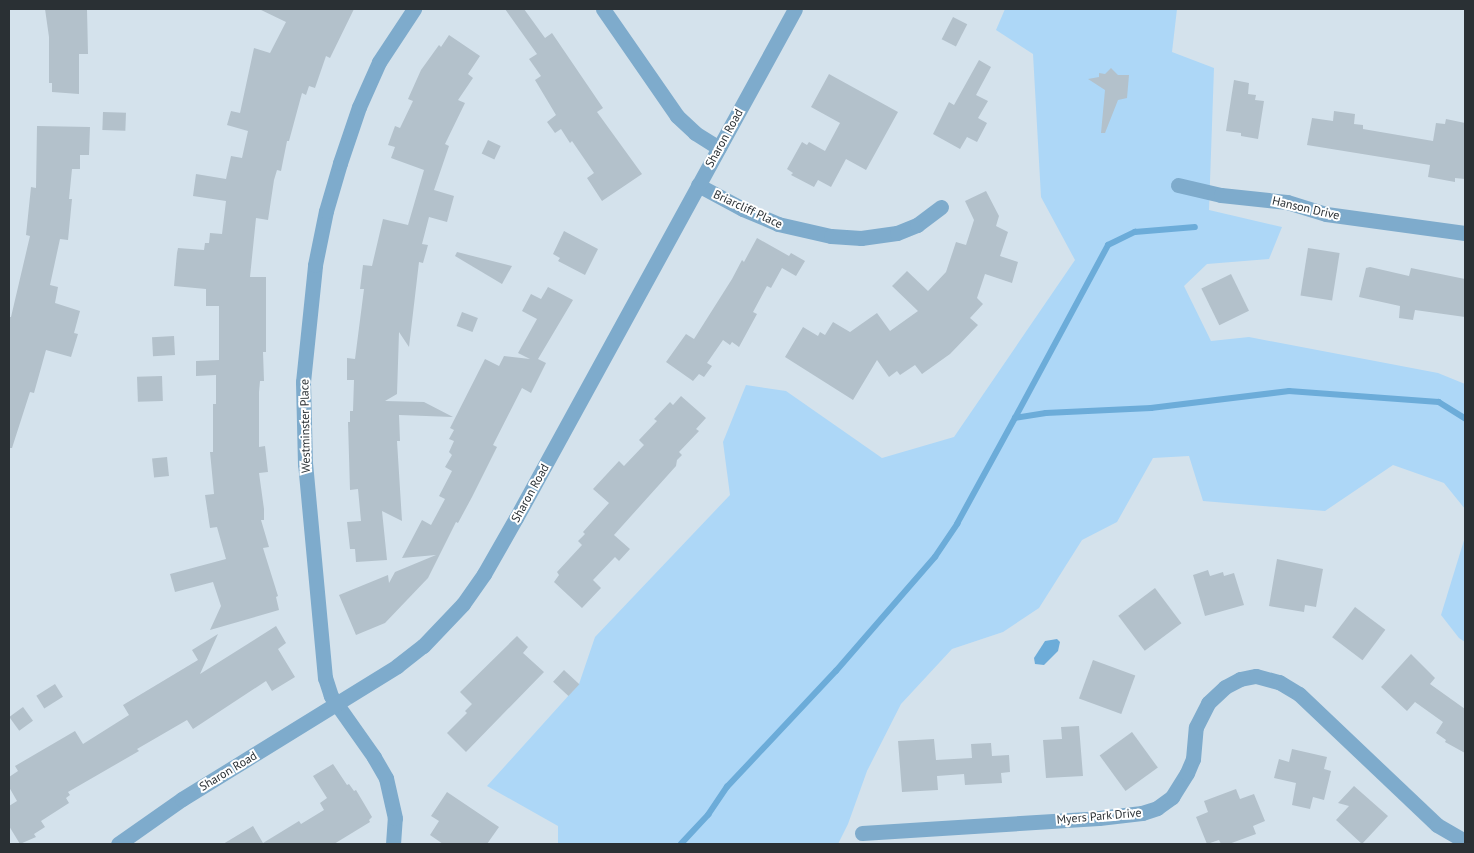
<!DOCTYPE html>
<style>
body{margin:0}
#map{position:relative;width:1474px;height:853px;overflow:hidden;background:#d4e2ec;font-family:"PT Sans",sans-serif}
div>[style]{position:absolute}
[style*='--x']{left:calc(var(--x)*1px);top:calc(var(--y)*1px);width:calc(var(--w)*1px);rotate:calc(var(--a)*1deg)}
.green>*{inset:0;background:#add7f7}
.water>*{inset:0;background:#6cacd9}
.stream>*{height:5.5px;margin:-2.75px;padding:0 2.75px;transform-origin:2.75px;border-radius:2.75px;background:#6cacd9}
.building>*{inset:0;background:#b3c1cb;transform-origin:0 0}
.minor>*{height:15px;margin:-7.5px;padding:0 7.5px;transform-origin:7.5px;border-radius:7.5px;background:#7eabcc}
.tertiary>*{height:15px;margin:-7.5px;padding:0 7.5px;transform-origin:7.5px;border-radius:7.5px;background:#7eabcc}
span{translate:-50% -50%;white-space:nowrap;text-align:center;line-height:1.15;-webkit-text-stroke:4px #fff;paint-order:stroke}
.street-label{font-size:12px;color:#2a3034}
.frame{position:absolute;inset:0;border:10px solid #2a3034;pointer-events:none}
</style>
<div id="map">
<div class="green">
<i style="clip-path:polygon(1005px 9px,1177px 9px,1172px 52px,1214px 68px,1209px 210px,1282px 227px,1269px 259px,1207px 264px,1184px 286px,1211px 341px,1249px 337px,1438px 373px,1465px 384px,1465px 509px,1444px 483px,1393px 465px,1325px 511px,1203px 501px,1189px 456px,1153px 458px,1117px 522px,1082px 540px,1039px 608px,1003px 632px,952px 649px,901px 704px,867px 771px,848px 824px,838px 844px,558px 844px,558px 826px,487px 786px,579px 684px,595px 637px,730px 495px,723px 442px,746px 385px,786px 391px,882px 458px,954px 437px,1075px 260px,1041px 197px,1033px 54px,996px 30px)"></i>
<i style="clip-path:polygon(1465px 537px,1465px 642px,1459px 638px,1441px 615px)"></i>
</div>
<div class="water">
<i style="clip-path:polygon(1057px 639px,1060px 642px,1058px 651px,1044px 665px,1035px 664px,1034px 658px,1045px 641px)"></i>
</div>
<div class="stream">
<i style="--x:1015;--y:418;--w:31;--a:-9"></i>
<i style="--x:1046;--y:413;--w:105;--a:-2.7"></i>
<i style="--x:1151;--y:408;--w:139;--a:-7"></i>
<i style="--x:1289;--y:391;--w:150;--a:4.2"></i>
<i style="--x:1439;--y:402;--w:31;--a:32"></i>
<i style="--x:681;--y:844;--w:40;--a:-47"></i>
<i style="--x:708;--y:815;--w:34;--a:-56"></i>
<i style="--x:727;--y:787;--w:159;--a:-46.8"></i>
<i style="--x:836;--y:671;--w:151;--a:-49"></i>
<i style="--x:935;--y:557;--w:40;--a:-56"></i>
<i style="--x:957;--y:524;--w:121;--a:-61.3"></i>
<i style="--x:1015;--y:418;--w:196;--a:-61.7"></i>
<i style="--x:1108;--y:245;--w:30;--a:-26"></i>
<i style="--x:1135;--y:232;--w:60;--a:-4.8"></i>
</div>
<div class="building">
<i style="clip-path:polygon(45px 9px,87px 9px,88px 54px,79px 54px,79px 94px,52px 92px,52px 83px,49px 83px,49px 37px)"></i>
<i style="clip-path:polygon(259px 9px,354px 9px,330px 58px,326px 56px,315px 88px,309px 86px,306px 95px,302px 93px,289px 141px,287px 141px,281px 171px,277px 170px,274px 180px,268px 220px,256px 218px,250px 277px,266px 277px,266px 352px,263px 352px,264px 381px,260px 381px,259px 392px,259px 447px,265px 446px,268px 472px,259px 473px,264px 509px,264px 520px,261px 520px,269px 547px,263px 548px,278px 596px,276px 597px,279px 610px,210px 630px,221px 606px,213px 582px,175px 592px,170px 574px,226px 559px,217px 527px,210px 528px,205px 495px,214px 494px,210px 452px,213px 452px,213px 404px,216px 404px,216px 375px,196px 376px,196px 361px,219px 360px,219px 306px,206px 306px,206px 289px,174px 286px,177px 253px,178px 248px,204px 250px,205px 243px,209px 243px,210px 233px,222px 234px,226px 201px,193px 196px,196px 174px,226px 179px,231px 156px,242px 158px,248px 131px,227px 125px,231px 111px,240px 113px,254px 48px,270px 53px,286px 22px)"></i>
<i style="clip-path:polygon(505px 9px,524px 9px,545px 38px,552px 33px,603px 108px,597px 112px,642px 174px,602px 201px,587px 178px,594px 173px,572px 141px,570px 143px,561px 129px,555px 133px,547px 122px,556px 115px,535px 80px,541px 76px,529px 59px,537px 54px)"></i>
<i style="left:953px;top:17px;width:16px;height:25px;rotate:27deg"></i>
<i style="clip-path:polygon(449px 35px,480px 56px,468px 74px,473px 78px,458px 100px,465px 103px,445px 144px,449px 146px,434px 190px,454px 196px,447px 222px,429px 217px,422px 244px,428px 245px,423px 263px,419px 262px,409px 347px,399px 332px,397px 394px,385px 401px,424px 402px,453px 417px,399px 415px,400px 441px,397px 441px,402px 521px,382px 511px,387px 560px,356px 562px,355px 549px,350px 549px,347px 522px,361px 521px,358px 489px,350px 490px,348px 422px,350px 422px,350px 411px,353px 411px,354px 380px,347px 380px,347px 358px,355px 359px,364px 289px,360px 289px,363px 265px,372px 266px,383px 219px,408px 225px,424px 170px,391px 158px,395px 147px,388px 145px,395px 126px,400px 128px,413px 101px,408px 99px,421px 70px,439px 45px,441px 47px)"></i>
<i style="clip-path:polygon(979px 60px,991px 67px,976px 95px,988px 101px,978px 118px,987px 123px,977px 142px,967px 137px,960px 149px,933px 134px,949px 102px,954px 105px)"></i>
<i style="clip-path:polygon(1111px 68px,1118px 75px,1129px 75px,1127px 98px,1118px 100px,1105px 133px,1101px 133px,1105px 90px,1088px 79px,1099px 77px,1099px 73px,1105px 74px)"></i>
<i style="clip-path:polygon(829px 74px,898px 112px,866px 170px,846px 159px,831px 187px,818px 180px,814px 187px,791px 175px,793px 173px,787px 169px,802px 142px,807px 145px,809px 142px,825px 151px,840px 123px,811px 107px)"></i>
<i style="clip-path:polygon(1234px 80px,1249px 83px,1248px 94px,1256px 95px,1255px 100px,1264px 101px,1258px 139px,1241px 136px,1241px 133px,1226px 131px)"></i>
<i style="clip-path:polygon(1334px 111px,1355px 114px,1354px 124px,1363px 125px,1363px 129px,1433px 141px,1436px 123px,1445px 124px,1446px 119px,1465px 123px,1465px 179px,1455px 178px,1455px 182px,1428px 177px,1430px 165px,1307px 145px,1312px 118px,1333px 121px)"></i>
<i style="left:103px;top:112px;width:23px;height:18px;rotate:2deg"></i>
<i style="clip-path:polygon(37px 126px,90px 127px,89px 155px,80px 155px,80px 169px,72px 169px,69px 199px,72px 199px,68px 240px,60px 239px,50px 285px,58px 287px,55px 303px,80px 311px,74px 333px,78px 334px,71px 357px,46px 350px,34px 393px,30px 392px,12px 448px,9px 448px,9px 317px,11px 317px,30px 236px,26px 235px,31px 187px,36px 188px)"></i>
<i style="left:488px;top:140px;width:14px;height:15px;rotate:25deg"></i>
<i style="clip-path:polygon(986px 191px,999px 216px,996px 226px,1008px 232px,1000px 256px,1018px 262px,1012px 283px,985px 274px,977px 298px,983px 304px,970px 318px,978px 325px,950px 354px,922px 374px,915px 365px,900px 375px,897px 371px,889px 377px,877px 360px,853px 400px,785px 357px,803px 327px,818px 336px,820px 332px,825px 335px,833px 322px,850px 332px,877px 313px,890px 331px,918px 311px,892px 286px,907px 271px,928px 291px,946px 272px,956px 242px,966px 245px,974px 220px,965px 201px)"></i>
<i style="clip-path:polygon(564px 231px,598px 249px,585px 275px,558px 261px,560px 258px,553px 254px)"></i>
<i style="clip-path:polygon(757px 238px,789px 256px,791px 253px,805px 261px,796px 276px,782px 268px,771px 288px,767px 286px,753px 312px,757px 314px,739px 347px,732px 342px,730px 345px,723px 340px,707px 363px,712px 366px,704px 377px,699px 374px,693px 381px,666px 362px,686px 334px,694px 339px,732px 279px,742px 260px,744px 262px)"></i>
<i style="left:1308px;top:248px;width:32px;height:48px;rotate:9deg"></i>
<i style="clip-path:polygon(457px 252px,512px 266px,502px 284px,455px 256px)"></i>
<i style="clip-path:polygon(1370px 267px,1409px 276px,1411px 268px,1465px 279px,1465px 317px,1415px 310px,1413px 320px,1399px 318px,1400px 306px,1359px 297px,1366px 268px)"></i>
<i style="left:1231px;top:274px;width:41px;height:33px;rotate:64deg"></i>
<i style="clip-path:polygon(548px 287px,573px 300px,538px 359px,546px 363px,531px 393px,522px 388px,493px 445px,497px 447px,472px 497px,458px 523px,456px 522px,428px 578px,385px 623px,356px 635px,339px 595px,388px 575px,389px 583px,395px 572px,436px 555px,402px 558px,422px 520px,431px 525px,445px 499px,439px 496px,452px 471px,445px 467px,452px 455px,449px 452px,454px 441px,449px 439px,454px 430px,450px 428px,485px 359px,499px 366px,504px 356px,530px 359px,518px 353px,537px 319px,522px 311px,531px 294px,541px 299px)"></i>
<i style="left:462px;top:312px;width:17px;height:15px;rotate:21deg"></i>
<i style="left:174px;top:336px;width:19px;height:22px;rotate:87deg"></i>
<i style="left:162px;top:376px;width:25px;height:25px;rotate:88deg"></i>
<i style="clip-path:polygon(681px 396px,706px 418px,696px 429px,699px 431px,679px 452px,682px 455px,677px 460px,676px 466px,614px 535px,630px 549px,619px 561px,615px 557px,593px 580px,601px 588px,582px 608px,554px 582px,559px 575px,557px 572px,582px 545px,578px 541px,585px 534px,583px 532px,609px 503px,593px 489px,619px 461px,624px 466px,644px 445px,639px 440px,657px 421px,654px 419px,670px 402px,673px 405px)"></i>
<i style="left:167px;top:457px;width:19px;height:15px;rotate:84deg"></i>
<i style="clip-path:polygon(1277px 559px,1323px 569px,1316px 607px,1305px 605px,1304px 612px,1269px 606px)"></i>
<i style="clip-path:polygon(1208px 570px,1210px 576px,1223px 572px,1224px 576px,1234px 573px,1244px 605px,1205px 616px,1193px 575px)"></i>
<i style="left:1155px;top:588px;width:44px;height:46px;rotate:53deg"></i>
<i style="left:1355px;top:607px;width:38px;height:38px;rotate:37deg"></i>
<i style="clip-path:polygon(276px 626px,286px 643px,278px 649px,295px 677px,272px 691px,266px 681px,193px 729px,187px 720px,137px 749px,139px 751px,68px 792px,70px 795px,66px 798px,69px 803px,41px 821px,45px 827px,34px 834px,36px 837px,20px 844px,9px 826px,9px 806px,17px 801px,9px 787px,9px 777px,18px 771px,15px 766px,75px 731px,83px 744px,129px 715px,123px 705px,198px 660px,192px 650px,218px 634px,200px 674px)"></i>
<i style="clip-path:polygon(517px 636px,528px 647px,523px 653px,544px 672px,466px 752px,447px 733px,467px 713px,465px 711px,472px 704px,460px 692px)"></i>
<i style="clip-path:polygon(1411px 654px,1435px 678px,1430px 684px,1465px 709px,1465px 753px,1445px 742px,1446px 740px,1436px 733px,1443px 722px,1415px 702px,1407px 711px,1381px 687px)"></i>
<i style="left:1093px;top:660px;width:45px;height:41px;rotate:20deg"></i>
<i style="left:564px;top:670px;width:21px;height:16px;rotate:43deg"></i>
<i style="left:55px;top:684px;width:15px;height:22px;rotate:58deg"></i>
<i style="left:23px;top:707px;width:17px;height:17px;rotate:54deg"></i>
<i style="clip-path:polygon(1079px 726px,1083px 776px,1046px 778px,1043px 740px,1062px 739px,1061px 727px)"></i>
<i style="left:1132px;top:732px;width:44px;height:40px;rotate:54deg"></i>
<i style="clip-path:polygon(934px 739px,936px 760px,972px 758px,971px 744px,991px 743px,992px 756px,1009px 755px,1010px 772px,1001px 773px,1002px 783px,965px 785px,964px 774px,937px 776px,938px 790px,902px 792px,898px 741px)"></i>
<i style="clip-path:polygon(1292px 749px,1327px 757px,1324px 769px,1331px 771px,1324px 800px,1313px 797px,1310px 809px,1292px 805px,1296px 783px,1274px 778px,1279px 759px,1289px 762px)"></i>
<i style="clip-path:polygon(333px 764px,347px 785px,349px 784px,354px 791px,356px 790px,372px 817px,369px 820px,370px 822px,334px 844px,223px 844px,253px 826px,263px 843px,299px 821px,301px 824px,324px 810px,320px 803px,327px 798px,313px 776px)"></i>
<i style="clip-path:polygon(1354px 786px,1388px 816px,1362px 844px,1336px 820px,1349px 806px,1338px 803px)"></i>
<i style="clip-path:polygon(1236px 789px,1240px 799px,1254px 794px,1265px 821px,1253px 826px,1256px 834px,1229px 844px,1221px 844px,1219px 840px,1207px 844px,1196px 817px,1208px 812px,1204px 801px)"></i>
<i style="clip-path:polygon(447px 792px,499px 827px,487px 844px,443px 844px,430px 835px,439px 821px,431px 816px)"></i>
</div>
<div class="minor">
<i style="--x:603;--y:9;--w:130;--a:55.3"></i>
<i style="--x:677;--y:116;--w:25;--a:43"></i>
<i style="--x:695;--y:133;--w:28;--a:32"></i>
<i style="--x:698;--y:185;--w:51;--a:28.1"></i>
<i style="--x:743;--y:209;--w:38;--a:23"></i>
<i style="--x:778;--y:224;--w:54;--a:12.8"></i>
<i style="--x:831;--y:236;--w:30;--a:4"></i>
<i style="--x:861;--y:238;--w:36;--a:-8"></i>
<i style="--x:897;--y:233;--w:22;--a:-22"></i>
<i style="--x:917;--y:225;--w:30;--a:-37"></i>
<i style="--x:1178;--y:185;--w:44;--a:13.1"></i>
<i style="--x:1221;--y:195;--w:66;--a:6.1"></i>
<i style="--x:1287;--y:202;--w:41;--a:17.1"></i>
<i style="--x:1326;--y:214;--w:140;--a:7.8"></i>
<i style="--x:862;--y:833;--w:237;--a:-3.6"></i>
<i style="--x:1099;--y:818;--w:43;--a:-6.6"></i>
<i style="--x:1142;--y:813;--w:16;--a:-18"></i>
<i style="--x:1157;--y:808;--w:19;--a:-36"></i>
<i style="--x:1172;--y:797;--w:28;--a:-58"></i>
<i style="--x:1187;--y:773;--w:15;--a:-67"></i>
<i style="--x:1193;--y:759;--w:32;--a:-85"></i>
<i style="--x:1196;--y:727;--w:27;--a:-63"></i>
<i style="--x:1208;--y:703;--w:23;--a:-43"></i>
<i style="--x:1225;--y:687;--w:17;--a:-28"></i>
<i style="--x:1240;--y:679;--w:16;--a:-11"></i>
<i style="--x:1256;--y:676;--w:24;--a:15"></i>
<i style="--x:1279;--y:682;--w:23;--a:31"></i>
<i style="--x:1299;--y:694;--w:190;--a:43.5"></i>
<i style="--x:1437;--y:825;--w:32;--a:30"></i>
<i style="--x:393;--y:844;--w:26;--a:-86"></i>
<i style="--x:395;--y:818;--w:41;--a:-102.7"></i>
<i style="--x:386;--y:778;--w:24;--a:-120"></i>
<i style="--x:374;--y:757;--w:75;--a:-125.2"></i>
<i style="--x:331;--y:696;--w:19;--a:-108"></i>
<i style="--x:325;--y:678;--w:215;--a:-95.3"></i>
<i style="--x:305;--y:464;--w:82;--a:-91.4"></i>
<i style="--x:303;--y:382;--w:118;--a:-84.1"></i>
<i style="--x:315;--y:265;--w:55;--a:-78.5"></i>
<i style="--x:326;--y:211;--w:50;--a:-73.7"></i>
<i style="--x:340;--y:163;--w:59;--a:-71.3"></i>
<i style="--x:359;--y:107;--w:49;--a:-66"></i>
<i style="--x:379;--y:62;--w:64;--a:-56.6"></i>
</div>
<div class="tertiary">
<i style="--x:118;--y:844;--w:78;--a:-35.1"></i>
<i style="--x:182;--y:799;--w:253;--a:-31.7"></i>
<i style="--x:397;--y:666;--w:33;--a:-38"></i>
<i style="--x:423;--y:646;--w:58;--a:-46.4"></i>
<i style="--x:463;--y:604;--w:37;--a:-55"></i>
<i style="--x:484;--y:574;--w:64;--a:-60.3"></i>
<i style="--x:516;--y:518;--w:580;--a:-61.27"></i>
</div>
<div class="street-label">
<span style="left:724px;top:138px;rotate:-61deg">Sharon Road</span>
<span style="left:1306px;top:208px;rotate:13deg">Hanson Drive</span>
<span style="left:748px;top:209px;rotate:25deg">Briarcliff Place</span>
<span style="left:305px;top:426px;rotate:-91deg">Westminster Place</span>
<span style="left:530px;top:493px;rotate:-61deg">Sharon Road</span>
<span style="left:228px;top:771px;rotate:-31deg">Sharon Road</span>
<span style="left:1099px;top:816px;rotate:-5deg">Myers Park Drive</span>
</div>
<div class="frame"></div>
</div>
